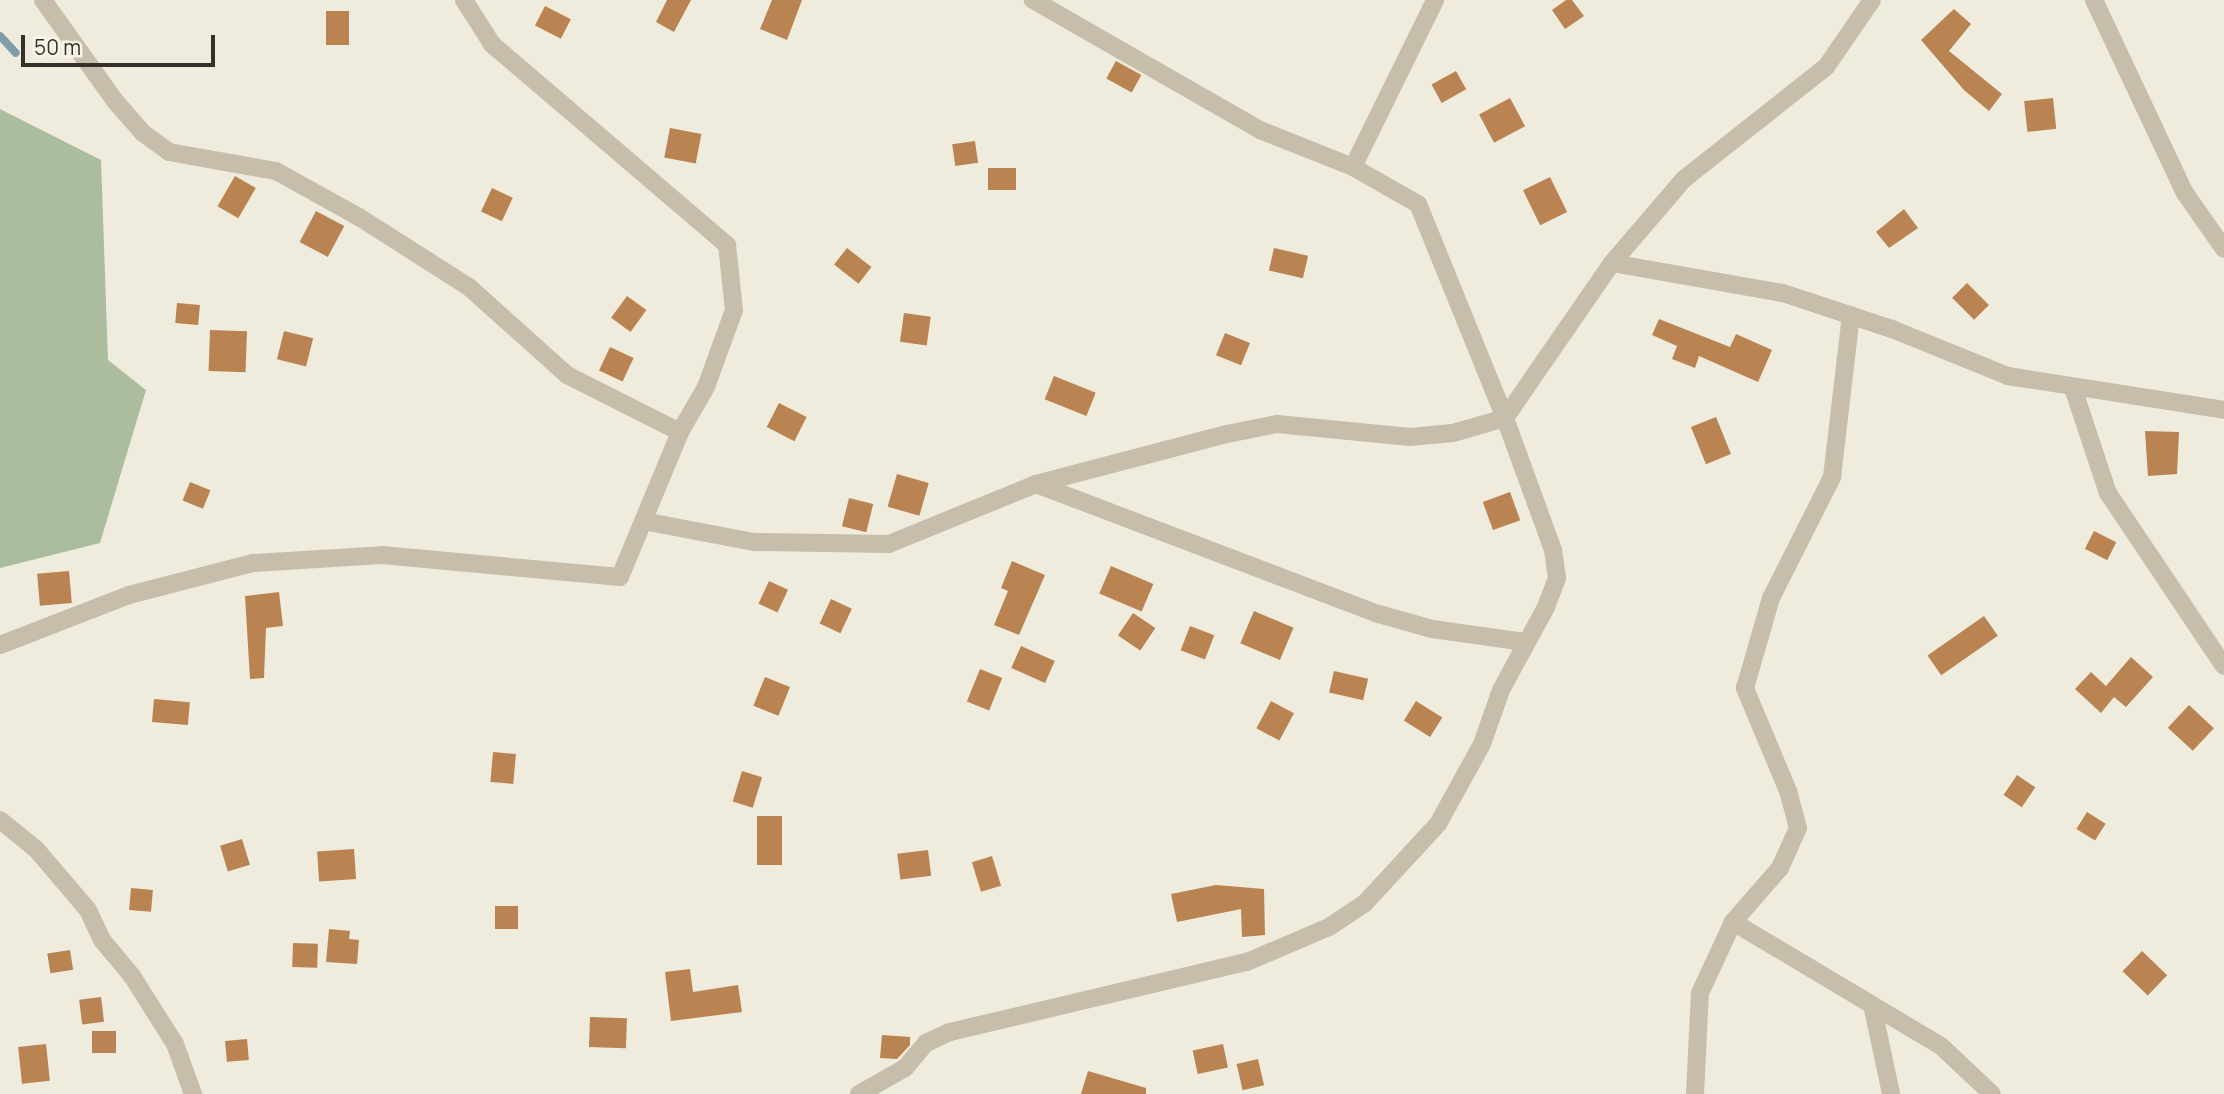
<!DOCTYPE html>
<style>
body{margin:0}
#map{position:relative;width:2224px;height:1094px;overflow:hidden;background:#efebdd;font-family:Manrope,sans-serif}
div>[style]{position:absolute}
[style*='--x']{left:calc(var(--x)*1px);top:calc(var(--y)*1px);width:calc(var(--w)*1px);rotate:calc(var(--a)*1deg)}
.green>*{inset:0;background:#acbd9f}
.stream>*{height:8px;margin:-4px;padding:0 4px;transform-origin:4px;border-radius:4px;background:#7f9eaa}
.building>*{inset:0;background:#b98452;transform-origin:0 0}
.minor>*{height:18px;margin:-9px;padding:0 9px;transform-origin:9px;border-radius:9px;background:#c6beab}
span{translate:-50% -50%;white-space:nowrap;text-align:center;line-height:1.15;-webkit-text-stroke:7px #f8f4e9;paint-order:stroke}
.scale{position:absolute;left:21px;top:35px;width:194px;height:32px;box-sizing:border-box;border:4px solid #353029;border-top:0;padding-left:9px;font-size:21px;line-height:24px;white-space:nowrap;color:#353029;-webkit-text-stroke:5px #f8f4e9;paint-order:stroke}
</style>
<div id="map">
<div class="green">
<i style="clip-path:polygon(0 109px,101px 160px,108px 360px,146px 390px,100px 543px,0 568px)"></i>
</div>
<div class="stream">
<i style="--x:0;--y:36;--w:23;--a:47"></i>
</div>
<div class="building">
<i style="clip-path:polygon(667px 0,691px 0,674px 32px,656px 22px)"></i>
<i style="clip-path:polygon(772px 0,802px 0,787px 40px,760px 29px)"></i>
<i style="clip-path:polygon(1566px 0,1572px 0,1584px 16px,1565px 29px,1552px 10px)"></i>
<i style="left:545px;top:6px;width:29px;height:22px;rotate:27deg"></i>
<i style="clip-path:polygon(1954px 9px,1971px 24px,1949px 51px,2002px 94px,1989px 111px,1964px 90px,1921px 40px)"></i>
<i style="left:326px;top:11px;width:23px;height:34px"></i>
<i style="left:1116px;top:61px;width:29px;height:20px;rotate:29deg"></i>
<i style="left:1456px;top:71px;width:21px;height:28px;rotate:61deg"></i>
<i style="left:1510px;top:98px;width:32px;height:35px;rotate:62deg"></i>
<i style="left:2053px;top:98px;width:31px;height:29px;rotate:84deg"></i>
<i style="left:670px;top:128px;width:32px;height:30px;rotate:11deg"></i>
<i style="left:975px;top:141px;width:22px;height:23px;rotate:82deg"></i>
<i style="left:1016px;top:168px;width:22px;height:28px;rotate:90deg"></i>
<i style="left:235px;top:176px;width:24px;height:35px;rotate:30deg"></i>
<i style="left:1550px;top:177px;width:39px;height:30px;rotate:64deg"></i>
<i style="left:492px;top:188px;width:23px;height:26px;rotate:25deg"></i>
<i style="clip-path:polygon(1904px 209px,1918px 228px,1889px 248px,1876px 232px)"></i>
<i style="left:316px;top:211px;width:32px;height:35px;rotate:28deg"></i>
<i style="left:847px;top:248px;width:31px;height:21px;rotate:38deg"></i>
<i style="left:1274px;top:248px;width:35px;height:23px;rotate:13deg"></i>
<i style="left:1967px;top:283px;width:31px;height:21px;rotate:45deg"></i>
<i style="left:627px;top:296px;width:24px;height:27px;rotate:36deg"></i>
<i style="left:177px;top:303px;width:23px;height:20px;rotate:5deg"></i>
<i style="left:904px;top:313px;width:27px;height:29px;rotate:8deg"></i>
<i style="clip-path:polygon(1659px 319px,1730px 347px,1736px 334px,1772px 350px,1758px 382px,1699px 356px,1695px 368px,1672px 359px,1677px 346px,1652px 335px)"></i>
<i style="left:210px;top:330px;width:37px;height:41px;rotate:2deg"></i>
<i style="left:284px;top:331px;width:30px;height:29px;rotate:14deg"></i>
<i style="left:1225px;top:333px;width:27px;height:24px;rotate:22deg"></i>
<i style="left:610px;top:347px;width:26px;height:26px;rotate:25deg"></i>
<i style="left:1054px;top:376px;width:45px;height:25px;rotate:22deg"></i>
<i style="left:779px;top:403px;width:31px;height:27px;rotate:27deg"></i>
<i style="left:1716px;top:417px;width:40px;height:27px;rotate:68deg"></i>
<i style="clip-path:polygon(2145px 431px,2179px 432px,2177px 474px,2148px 476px)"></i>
<i style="left:897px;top:474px;width:33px;height:34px;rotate:16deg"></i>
<i style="left:190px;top:482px;width:22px;height:20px;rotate:22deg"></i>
<i style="left:1510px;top:492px;width:30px;height:29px;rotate:70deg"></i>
<i style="left:849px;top:498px;width:25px;height:29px;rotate:14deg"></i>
<i style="left:2094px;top:531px;width:25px;height:20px;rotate:27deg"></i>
<i style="clip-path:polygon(1012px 561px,1045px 575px,1019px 635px,994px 625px,1008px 591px,1001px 588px)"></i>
<i style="left:1111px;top:566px;width:46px;height:30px;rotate:23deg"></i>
<i style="left:69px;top:571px;width:32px;height:32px;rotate:85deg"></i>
<i style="left:769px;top:581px;width:21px;height:25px;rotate:25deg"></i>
<i style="clip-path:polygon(279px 592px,283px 626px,266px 628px,264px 678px,250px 679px,245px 596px)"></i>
<i style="left:831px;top:599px;width:23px;height:27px;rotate:25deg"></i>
<i style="left:1254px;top:611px;width:43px;height:35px;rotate:23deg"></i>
<i style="left:1133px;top:613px;width:27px;height:27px;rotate:34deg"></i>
<i style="left:1984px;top:616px;width:24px;height:69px;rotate:55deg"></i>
<i style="left:1190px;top:626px;width:26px;height:26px;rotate:21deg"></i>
<i style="left:1021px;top:646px;width:37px;height:24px;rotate:24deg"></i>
<i style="clip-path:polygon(2131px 657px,2153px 677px,2126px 707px,2114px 697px,2101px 713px,2075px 689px,2091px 672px,2106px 686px)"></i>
<i style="left:980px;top:669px;width:24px;height:35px;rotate:22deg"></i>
<i style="left:1334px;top:671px;width:35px;height:22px;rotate:13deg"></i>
<i style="left:765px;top:677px;width:27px;height:31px;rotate:22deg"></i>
<i style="left:154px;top:699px;width:36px;height:23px;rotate:5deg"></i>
<i style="left:1271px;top:701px;width:26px;height:31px;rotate:28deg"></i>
<i style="left:1416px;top:701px;width:31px;height:23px;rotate:32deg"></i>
<i style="left:2189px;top:705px;width:34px;height:31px;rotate:43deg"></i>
<i style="left:493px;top:752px;width:23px;height:30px;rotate:5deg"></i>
<i style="left:742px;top:771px;width:21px;height:32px;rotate:17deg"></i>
<i style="left:2017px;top:775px;width:22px;height:24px;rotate:34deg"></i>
<i style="left:2087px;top:812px;width:22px;height:20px;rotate:32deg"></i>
<i style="left:757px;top:816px;width:25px;height:49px"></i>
<i style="left:242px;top:839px;width:27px;height:23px;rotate:73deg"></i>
<i style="left:354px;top:849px;width:30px;height:37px;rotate:86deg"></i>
<i style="left:928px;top:850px;width:26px;height:31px;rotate:83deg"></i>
<i style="left:992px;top:856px;width:31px;height:21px;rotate:73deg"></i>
<i style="clip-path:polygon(1216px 885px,1264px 889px,1265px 935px,1242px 937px,1241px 909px,1177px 922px,1171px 894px)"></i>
<i style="left:131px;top:888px;width:22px;height:22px;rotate:5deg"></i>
<i style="left:495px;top:906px;width:23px;height:23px"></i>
<i style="clip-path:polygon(329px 929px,350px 931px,349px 939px,359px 940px,357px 964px,326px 962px)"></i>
<i style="left:293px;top:943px;width:25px;height:24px;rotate:2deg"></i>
<i style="left:70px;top:950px;width:20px;height:23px;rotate:81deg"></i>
<i style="left:2142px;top:951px;width:35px;height:28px;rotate:44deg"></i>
<i style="clip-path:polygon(690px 969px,693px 992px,738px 985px,742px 1012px,671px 1021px,665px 972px)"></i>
<i style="left:101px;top:997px;width:25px;height:22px;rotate:83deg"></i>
<i style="left:590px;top:1017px;width:37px;height:30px;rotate:2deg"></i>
<i style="left:92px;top:1031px;width:24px;height:22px"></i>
<i style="clip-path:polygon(882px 1035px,910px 1037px,910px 1045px,897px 1059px,880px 1058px)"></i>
<i style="left:247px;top:1039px;width:21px;height:22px;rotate:85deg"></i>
<i style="left:46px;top:1044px;width:37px;height:28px;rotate:84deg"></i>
<i style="left:1223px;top:1044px;width:24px;height:31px;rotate:78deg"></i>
<i style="left:1258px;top:1059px;width:27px;height:22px;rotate:77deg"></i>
<i style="clip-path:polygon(1088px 1071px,1146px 1088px,1146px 1094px,1081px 1094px)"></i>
</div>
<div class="minor">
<i style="--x:43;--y:0;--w:124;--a:54.5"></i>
<i style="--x:115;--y:101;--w:43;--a:48.8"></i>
<i style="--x:143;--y:133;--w:32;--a:36"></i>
<i style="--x:169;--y:152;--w:109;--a:10.1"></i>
<i style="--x:276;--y:171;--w:95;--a:29"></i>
<i style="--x:359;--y:217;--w:130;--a:32.5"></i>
<i style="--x:469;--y:287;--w:132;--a:41.9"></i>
<i style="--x:567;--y:375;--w:127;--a:26.8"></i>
<i style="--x:2094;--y:0;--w:213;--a:64.8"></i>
<i style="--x:2185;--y:193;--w:68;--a:55.1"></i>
<i style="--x:1353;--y:167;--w:186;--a:-63.8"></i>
<i style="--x:1612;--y:263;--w:174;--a:10"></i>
<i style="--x:1783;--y:293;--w:115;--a:18.3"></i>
<i style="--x:1892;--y:329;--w:125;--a:22.1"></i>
<i style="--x:2008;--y:376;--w:219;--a:8.9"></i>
<i style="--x:2073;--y:388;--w:111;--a:71.6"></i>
<i style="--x:2108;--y:493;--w:208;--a:56.2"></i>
<i style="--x:1036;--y:484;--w:367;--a:20.8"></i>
<i style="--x:1379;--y:614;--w:55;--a:15.8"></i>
<i style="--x:1432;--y:629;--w:94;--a:8"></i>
<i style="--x:643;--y:521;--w:113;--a:10.7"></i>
<i style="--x:754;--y:542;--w:135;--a:0.8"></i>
<i style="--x:889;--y:544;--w:159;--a:-22.2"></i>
<i style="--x:1036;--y:484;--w:197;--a:-14.7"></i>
<i style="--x:1227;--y:434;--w:51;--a:-11.3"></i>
<i style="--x:1277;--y:424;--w:134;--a:5.6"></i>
<i style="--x:1410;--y:437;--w:43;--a:-5.3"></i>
<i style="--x:1453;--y:433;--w:54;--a:-16.1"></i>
<i style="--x:1505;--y:418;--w:188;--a:-55.4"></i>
<i style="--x:1612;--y:263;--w:111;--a:-49.4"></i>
<i style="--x:1684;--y:179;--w:181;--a:-38.3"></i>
<i style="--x:1826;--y:67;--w:81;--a:-55.5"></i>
<i style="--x:0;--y:645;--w:138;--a:-21.2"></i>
<i style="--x:129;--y:595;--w:128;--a:-14.5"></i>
<i style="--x:253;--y:563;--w:129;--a:-3.5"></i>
<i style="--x:382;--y:555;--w:239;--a:5.3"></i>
<i style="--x:620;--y:577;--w:157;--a:-67.5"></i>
<i style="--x:680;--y:432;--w:52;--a:-60"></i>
<i style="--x:706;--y:387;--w:82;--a:-70"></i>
<i style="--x:734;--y:310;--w:65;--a:-96.1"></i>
<i style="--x:727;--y:245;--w:309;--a:-139.5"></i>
<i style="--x:492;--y:44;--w:52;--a:-122.5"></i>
<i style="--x:0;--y:820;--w:46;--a:38.9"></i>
<i style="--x:36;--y:849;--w:80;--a:49.6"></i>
<i style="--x:88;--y:910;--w:33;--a:65"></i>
<i style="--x:102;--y:940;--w:47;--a:50.2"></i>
<i style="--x:132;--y:976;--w:80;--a:57.7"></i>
<i style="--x:175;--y:1044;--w:53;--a:70.2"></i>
<i style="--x:1733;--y:922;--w:242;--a:30.8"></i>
<i style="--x:1941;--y:1046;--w:70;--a:43.3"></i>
<i style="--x:1873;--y:1009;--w:87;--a:78"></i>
<i style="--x:859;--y:1094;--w:53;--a:-29.5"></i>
<i style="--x:905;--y:1068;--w:33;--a:-50"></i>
<i style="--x:926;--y:1043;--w:26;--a:-25"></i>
<i style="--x:950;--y:1032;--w:305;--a:-13.3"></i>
<i style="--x:1247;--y:962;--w:89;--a:-23.1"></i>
<i style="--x:1329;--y:927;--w:43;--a:-33.7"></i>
<i style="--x:1365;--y:903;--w:108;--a:-47.3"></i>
<i style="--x:1438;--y:824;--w:91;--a:-61.2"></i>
<i style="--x:1482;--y:744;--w:57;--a:-70.6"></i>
<i style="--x:1501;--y:690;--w:94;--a:-61.5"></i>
<i style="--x:1546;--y:607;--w:31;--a:-69"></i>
<i style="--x:1557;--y:578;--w:28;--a:-98"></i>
<i style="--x:1553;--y:550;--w:140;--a:-110"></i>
<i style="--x:1505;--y:418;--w:231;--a:-112.1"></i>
<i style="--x:1418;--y:204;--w:75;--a:-150.4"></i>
<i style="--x:1353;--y:167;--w:100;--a:-158.3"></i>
<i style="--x:1260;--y:130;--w:262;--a:-150.2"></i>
<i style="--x:1695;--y:1094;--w:101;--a:-87.2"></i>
<i style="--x:1700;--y:993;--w:78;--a:-65.1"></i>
<i style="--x:1733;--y:922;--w:72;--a:-49"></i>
<i style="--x:1780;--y:868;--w:44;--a:-65.8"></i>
<i style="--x:1798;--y:828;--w:38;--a:-105"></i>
<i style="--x:1788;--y:791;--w:112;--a:-112.7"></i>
<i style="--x:1745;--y:688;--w:94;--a:-73.9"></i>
<i style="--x:1771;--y:598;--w:136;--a:-63.2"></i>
<i style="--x:1832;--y:477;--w:163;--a:-83.3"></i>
</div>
<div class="scale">50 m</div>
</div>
